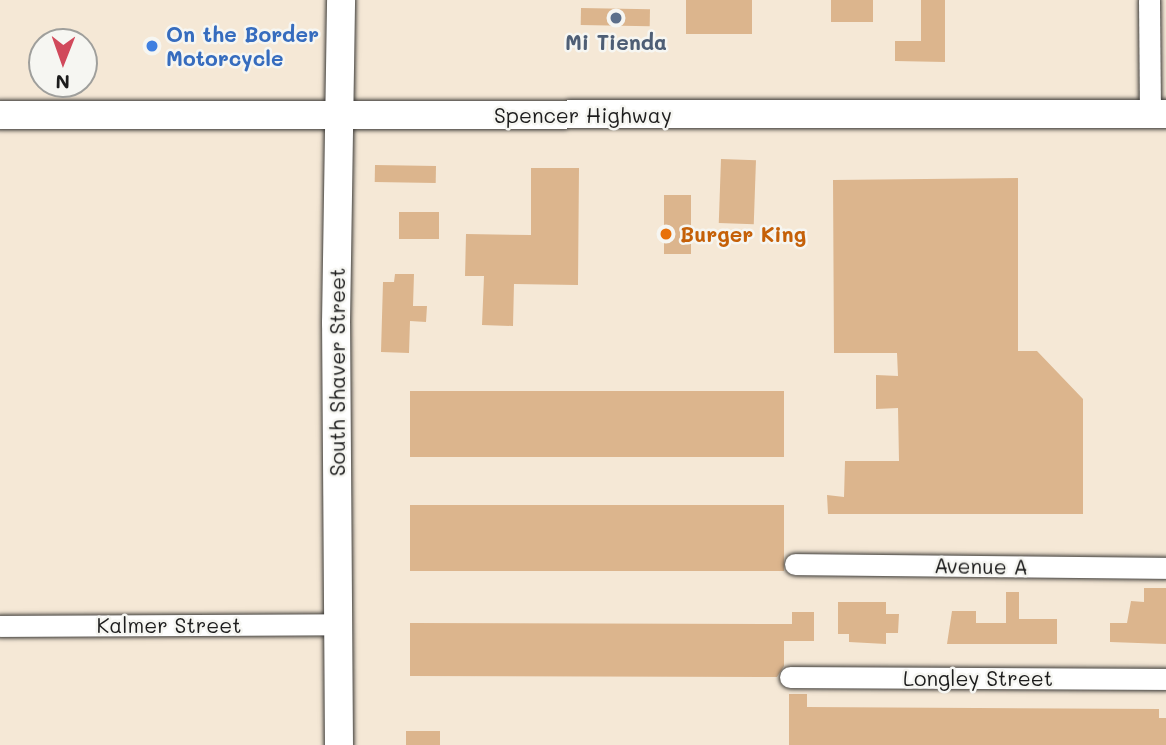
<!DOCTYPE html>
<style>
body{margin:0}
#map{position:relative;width:1166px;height:745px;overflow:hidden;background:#f5e8d6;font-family:Mali,sans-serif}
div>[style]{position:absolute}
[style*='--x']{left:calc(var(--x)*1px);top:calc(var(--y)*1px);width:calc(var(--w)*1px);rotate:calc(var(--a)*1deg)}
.building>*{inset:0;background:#dcb58d;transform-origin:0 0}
.roads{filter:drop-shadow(0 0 2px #3d3b38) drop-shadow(0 0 2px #3d3b38)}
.minor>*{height:21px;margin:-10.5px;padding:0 10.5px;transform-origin:10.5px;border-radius:10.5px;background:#fff}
.major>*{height:28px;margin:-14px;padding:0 14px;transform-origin:14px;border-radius:14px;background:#fff}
.dots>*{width:19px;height:19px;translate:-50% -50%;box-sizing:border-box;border:4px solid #f6f6f2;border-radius:50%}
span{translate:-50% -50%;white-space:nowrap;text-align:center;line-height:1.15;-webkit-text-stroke:5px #f6f6f2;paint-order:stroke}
.shop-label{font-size:21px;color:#366cbe;font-weight:700}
.left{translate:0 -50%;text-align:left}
.service-label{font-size:21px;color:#4e5e75;font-weight:700}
.street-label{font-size:21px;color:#1c1c1c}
.food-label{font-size:21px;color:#c56008;font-weight:700}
.north{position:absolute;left:28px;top:28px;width:70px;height:70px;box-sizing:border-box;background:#f6f6f2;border:2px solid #9f9f9c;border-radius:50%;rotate:181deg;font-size:19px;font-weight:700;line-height:28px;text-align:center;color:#1c1c1c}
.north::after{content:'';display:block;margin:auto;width:24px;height:32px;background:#d1495b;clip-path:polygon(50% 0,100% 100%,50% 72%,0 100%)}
</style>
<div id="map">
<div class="building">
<i style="left:686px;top:0;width:66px;height:34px"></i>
<i style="left:831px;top:0;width:42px;height:22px"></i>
<i style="clip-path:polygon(921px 0,945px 0,945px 62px,895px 61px,895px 41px,921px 41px)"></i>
<i style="left:581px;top:8px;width:69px;height:17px;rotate:1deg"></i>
<i style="left:721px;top:159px;width:35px;height:64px;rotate:2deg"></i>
<i style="left:375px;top:165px;width:61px;height:17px;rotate:1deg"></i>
<i style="clip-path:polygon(531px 168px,579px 168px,578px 285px,514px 284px,513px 326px,482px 325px,484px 276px,465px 276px,466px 234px,531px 235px)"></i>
<i style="clip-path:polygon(1018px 178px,1018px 351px,1037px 351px,1083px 399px,1083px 514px,828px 514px,827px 495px,844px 497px,845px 461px,899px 461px,898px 408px,876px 409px,876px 375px,898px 376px,897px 353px,834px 353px,833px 180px)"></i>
<i style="left:664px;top:195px;width:27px;height:59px"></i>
<i style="left:399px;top:212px;width:40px;height:27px"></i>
<i style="clip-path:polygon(395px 274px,414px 274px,413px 306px,427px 306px,426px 322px,410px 321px,409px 353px,381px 352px,383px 282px,394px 282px)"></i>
<i style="left:410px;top:391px;width:374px;height:66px"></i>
<i style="left:410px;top:505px;width:374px;height:66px"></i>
<i style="clip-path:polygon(1144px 588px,1166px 588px,1166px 644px,1110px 642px,1110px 623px,1127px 623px,1131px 601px,1144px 602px)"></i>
<i style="clip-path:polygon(1006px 592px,1019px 592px,1019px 619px,1057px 619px,1057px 644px,947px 644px,952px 611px,976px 611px,976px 623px,1006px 623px)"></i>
<i style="clip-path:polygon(838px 602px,886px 602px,886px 614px,899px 614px,898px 633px,886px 633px,886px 644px,849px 642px,849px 634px,838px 634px)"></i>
<i style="clip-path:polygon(792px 612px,814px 612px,814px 641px,784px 641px,784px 666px,777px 677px,410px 676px,410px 623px,792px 624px)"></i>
<i style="clip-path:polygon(789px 694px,807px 694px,807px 707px,1159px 709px,1159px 718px,1166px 718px,1166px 745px,789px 745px)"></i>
<i style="left:406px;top:731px;width:34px;height:14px"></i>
</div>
<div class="roads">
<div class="minor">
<i style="--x:1149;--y:0;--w:114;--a:89.5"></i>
<i style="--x:795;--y:564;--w:371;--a:0.6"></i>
<i style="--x:0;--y:626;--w:339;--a:-0.3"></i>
<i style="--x:790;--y:677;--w:376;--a:0.3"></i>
</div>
<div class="major">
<i style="--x:0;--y:115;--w:1166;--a:-0.05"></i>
<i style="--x:339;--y:745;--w:422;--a:-90.4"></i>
<i style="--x:336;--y:323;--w:323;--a:-89.1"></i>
</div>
</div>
<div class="dots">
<i style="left:616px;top:18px;background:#5c6f8a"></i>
<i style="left:152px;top:46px;background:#3f7fe0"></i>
<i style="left:666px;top:234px;background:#e8710a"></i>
</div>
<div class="shop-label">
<span class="left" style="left:166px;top:46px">On the Border<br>Motorcycle</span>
</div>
<div class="service-label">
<span style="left:616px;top:42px">Mi Tienda</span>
</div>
<div class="street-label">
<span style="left:583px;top:115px">Spencer Highway</span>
<span style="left:337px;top:372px;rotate:-90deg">South Shaver Street</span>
<span style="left:981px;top:566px;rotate:1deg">Avenue A</span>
<span style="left:169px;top:625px">Kalmer Street</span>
<span style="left:978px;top:678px">Longley Street</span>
</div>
<div class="food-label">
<span class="left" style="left:680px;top:234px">Burger King</span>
</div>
<div class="north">N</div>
</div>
